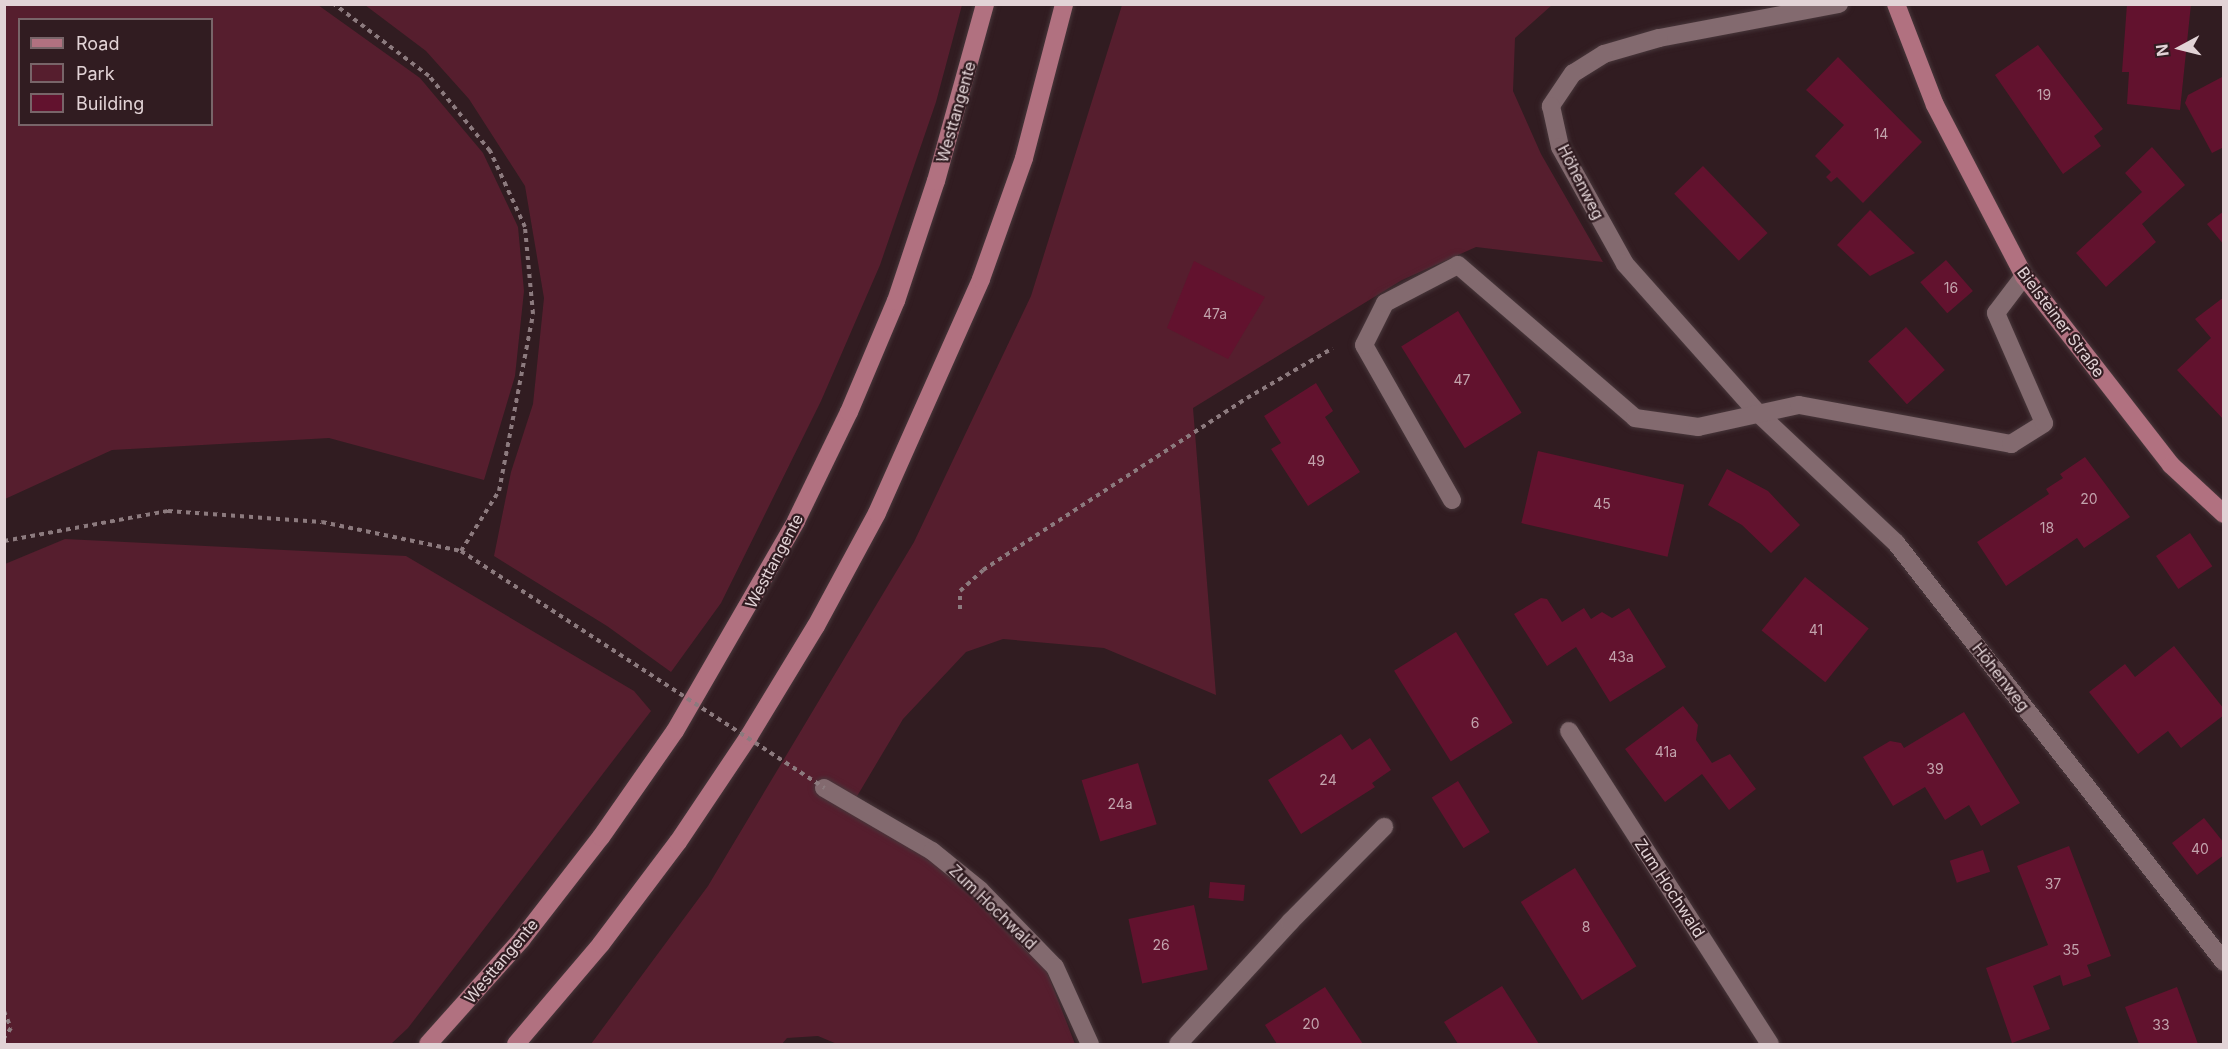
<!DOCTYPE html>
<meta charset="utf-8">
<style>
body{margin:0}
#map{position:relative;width:2228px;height:1049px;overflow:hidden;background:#311c21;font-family:Inter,sans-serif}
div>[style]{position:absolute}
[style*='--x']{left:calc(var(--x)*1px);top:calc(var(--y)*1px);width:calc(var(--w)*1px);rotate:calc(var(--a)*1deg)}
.green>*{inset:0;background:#561e2e}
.building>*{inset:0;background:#62122e;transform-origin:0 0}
.path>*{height:4px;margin-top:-2px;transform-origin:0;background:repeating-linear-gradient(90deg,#8c7a7e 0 4.5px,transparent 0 9px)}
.roads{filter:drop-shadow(0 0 2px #48373b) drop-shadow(0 0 2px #48373b)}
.minor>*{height:18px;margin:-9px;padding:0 9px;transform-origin:9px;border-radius:9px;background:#836a6f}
.major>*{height:18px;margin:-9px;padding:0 9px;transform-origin:9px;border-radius:9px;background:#b17180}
.path-bridge>*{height:4px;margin-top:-2px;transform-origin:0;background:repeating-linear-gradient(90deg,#8c7a7e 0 4.5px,transparent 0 9px)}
span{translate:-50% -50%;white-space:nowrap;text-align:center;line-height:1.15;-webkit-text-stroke:4.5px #311c21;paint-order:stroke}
.number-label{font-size:14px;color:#c2a3ac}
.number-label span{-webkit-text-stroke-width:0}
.street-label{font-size:16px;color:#e2d3d6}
.frame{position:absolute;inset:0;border:6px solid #e2d3d6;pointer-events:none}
.legend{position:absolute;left:18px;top:18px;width:195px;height:108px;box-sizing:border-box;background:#311c21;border:2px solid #786569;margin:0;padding:8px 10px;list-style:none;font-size:18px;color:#e2d3d6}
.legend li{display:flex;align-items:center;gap:12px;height:30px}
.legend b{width:30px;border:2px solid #786569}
.north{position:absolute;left:2150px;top:18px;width:60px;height:60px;-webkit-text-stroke:4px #311c21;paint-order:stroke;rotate:263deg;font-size:16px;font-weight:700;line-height:24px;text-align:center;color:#e2d3d6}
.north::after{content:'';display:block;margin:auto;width:21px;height:27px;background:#e2d3d6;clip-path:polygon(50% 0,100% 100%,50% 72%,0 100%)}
</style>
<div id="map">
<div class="green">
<i style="clip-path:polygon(evenodd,4px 5px,318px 5px,420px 78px,483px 153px,518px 227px,524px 291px,515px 376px,484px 480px,329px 438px,112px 450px,5px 499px,4px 5px,20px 20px,212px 20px,212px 124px,20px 124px,20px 20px)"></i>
<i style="clip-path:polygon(365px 5px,962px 5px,936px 102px,880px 265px,821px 401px,721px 603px,671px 672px,607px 626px,494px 556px,511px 472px,533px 404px,544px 298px,525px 186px,469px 99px,426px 51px)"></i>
<i style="clip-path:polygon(1122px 5px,1552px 5px,1515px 38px,1513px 91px,1541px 154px,1603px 262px,1476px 247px,1402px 280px,1193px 408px,1216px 695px,1104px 648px,1003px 639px,966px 652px,903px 719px,850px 808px,943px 866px,1039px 951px,1075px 1044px,837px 1044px,818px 1036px,787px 1038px,782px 1044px,591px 1044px,708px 886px,914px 542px,1031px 296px)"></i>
<i style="clip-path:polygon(65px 539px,406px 556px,634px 691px,651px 711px,408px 1028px,391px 1044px,5px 1044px,5px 564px)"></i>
</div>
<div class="building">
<i style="clip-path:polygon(2127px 4px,2191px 4px,2180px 110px,2127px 104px,2129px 72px,2122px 72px)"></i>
<i style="clip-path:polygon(2038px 45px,2103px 129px,2094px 136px,2101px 146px,2063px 174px,1995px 75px)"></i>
<i style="clip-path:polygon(1838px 57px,1922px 142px,1863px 203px,1837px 177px,1831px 182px,1826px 177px,1831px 172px,1815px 156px,1844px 125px,1806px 90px)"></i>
<i style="clip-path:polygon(2224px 76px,2224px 147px,2212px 153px,2185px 103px,2188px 95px)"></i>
<i style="clip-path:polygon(2152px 147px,2185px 185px,2142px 224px,2156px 242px,2106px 287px,2076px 253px,2142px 192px,2125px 173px)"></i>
<i style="left:1703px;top:166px;width:93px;height:40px;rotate:46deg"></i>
<i style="clip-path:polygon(1870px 210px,1915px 253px,1870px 276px,1837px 245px)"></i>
<i style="clip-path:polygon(2224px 211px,2224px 245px,2207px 224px)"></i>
<i style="left:1946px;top:260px;width:41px;height:34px;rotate:49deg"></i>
<i style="clip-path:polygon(1194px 261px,1265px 297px,1228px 359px,1167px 328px)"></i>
<i style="clip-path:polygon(2224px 297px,2224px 420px,2177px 370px,2211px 338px,2195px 319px)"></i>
<i style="left:1458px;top:311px;width:120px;height:67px;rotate:58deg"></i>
<i style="left:1906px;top:327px;width:58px;height:51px;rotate:48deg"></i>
<i style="clip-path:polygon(1316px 383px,1333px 411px,1325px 417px,1360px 472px,1308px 506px,1271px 449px,1281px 443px,1264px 416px)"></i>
<i style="left:1538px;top:451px;width:150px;height:74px;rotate:13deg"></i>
<i style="clip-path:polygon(2085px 457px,2130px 517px,2084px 548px,2077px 538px,2006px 586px,1977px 542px,2049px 494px,2046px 489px,2063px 478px,2060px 474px)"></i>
<i style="clip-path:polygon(1727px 469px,1768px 491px,1800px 525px,1771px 553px,1742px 525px,1708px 505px)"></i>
<i style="left:2190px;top:533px;width:40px;height:41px;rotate:56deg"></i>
<i style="left:1805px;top:577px;width:82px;height:69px;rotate:39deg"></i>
<i style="clip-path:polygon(1541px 598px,1547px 599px,1562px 622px,1584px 608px,1591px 619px,1602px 612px,1612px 618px,1629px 608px,1666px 667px,1610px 702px,1576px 647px,1547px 666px,1514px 614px)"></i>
<i style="left:1456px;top:632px;width:107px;height:73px;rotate:58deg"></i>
<i style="clip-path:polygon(2174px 646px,2224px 709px,2224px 715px,2181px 748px,2168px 731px,2138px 754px,2089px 692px,2125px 664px,2135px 677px)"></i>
<i style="clip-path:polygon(1683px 706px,1698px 725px,1696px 740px,1712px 763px,1730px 754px,1756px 789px,1729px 810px,1702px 774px,1665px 802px,1625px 749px)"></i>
<i style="clip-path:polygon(1964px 712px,2020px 803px,1981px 826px,1969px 805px,1945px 820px,1925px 787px,1893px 806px,1863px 757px,1890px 741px,1901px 743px,1904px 748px)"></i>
<i style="clip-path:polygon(1341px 734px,1352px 750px,1370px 738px,1391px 770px,1372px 783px,1375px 787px,1301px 834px,1268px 780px)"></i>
<i style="left:1138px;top:763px;width:64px;height:59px;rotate:73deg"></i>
<i style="left:1458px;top:781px;width:60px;height:31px;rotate:58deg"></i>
<i style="clip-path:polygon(2204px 818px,2224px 843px,2224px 855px,2197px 875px,2172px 843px)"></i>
<i style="clip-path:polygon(2069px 846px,2111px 956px,2087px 965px,2091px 976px,2063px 986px,2060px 975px,2033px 986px,2050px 1029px,2012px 1043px,1986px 968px,2048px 945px,2017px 866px)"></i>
<i style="left:1983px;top:850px;width:23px;height:35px;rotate:72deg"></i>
<i style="left:1575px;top:868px;width:116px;height:64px;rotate:58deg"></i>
<i style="left:1210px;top:882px;width:35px;height:16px;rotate:5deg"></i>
<i style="left:1194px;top:905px;width:66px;height:67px;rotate:78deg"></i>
<i style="clip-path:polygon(1502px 986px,1539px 1044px,1458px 1044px,1444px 1022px)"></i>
<i style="clip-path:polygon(1325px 987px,1363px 1044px,1277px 1044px,1265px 1025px)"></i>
<i style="clip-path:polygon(2177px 987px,2198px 1044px,2139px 1044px,2125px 1007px)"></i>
</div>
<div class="path">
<i style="--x:4;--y:541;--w:167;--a:-10.4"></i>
<i style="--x:168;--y:511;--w:154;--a:4.1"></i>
<i style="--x:322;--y:522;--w:142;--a:11.8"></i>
<i style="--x:461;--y:551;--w:71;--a:-57.7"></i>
<i style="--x:499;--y:491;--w:180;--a:-79.1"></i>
<i style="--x:533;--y:314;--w:87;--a:-95.3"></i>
<i style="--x:525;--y:227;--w:84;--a:-114.7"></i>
<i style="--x:490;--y:151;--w:97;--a:-129.1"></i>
<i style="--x:429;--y:76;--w:119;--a:-142.8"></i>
<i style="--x:960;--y:609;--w:18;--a:-90"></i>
<i style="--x:960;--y:591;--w:31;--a:-42"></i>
<i style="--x:983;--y:570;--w:315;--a:-33.1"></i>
<i style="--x:1247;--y:398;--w:99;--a:-30.2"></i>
<i style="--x:4;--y:1011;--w:18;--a:68"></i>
<i style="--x:11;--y:1028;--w:12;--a:125"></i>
</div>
<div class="roads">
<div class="minor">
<i style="--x:1839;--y:4;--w:183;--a:169.3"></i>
<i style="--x:1659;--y:38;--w:57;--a:163.8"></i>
<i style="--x:1604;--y:54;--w:36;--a:148"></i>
<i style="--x:1573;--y:73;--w:40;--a:124"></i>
<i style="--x:1551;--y:106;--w:42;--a:77.6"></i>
<i style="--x:1560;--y:147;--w:134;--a:60.9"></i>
<i style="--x:1625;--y:264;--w:198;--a:48.3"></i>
<i style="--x:1757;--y:412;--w:191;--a:43.3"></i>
<i style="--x:1896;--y:543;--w:532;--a:51.95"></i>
<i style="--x:1452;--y:500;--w:178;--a:-119.6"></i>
<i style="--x:1364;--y:345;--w:47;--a:-63.4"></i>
<i style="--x:1385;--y:303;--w:82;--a:-27.5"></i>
<i style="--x:1458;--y:265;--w:234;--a:40.8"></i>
<i style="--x:1635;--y:418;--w:64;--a:8.1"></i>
<i style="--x:1698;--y:427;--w:103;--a:-12.3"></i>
<i style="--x:1799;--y:405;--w:216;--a:10.4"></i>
<i style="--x:2011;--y:444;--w:39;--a:-32"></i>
<i style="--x:2044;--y:423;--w:120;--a:-113.6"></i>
<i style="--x:1996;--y:313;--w:46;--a:-52.9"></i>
<i style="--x:1569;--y:731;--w:372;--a:57.3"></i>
<i style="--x:824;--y:788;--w:125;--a:30.3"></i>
<i style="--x:932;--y:851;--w:62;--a:39.1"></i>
<i style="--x:980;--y:890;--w:107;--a:45.8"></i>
<i style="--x:1055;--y:967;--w:85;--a:65.6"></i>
<i style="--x:1178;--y:1044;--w:166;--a:-47.4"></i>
<i style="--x:1290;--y:922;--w:134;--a:-45.3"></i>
</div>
<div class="major">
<i style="--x:1896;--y:4;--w:108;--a:68.9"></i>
<i style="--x:1935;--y:105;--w:193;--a:62.5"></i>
<i style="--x:2024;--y:276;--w:239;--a:52.1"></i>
<i style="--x:2171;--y:465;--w:72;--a:42.8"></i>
<i style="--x:428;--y:1044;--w:140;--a:-48.2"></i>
<i style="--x:521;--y:940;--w:130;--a:-52.2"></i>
<i style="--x:601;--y:837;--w:129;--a:-55.1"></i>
<i style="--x:675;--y:731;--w:242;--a:-60"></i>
<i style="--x:796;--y:521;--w:121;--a:-64.1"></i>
<i style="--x:849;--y:412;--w:121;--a:-67.1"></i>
<i style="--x:896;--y:301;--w:126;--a:-71.6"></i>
<i style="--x:936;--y:181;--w:184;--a:-74.5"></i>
<i style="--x:516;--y:1044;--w:131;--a:-49.6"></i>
<i style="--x:601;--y:944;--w:128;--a:-53"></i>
<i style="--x:678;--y:842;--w:128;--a:-56.2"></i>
<i style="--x:749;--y:736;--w:129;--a:-58.7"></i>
<i style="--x:816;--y:626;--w:128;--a:-61.6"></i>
<i style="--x:877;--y:513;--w:256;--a:-66"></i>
<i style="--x:981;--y:279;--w:128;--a:-70.4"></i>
<i style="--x:1024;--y:158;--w:159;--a:-75.4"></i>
</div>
</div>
<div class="path-bridge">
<i style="--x:461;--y:551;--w:434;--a:33.1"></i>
</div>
<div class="number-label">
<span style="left:2044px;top:95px">19</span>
<span style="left:1881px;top:134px">14</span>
<span style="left:1951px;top:288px">16</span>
<span style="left:1215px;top:314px">47a</span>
<span style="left:1462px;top:380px">47</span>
<span style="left:1316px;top:461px">49</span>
<span style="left:2089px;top:499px">20</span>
<span style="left:1602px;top:504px">45</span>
<span style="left:2047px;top:528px">18</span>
<span style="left:1816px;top:630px">41</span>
<span style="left:1621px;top:657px">43a</span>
<span style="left:1475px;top:723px">6</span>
<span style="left:1666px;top:752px">41a</span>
<span style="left:1935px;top:769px">39</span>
<span style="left:1328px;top:780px">24</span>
<span style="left:1120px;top:804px">24a</span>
<span style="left:2200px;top:849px">40</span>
<span style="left:2053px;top:884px">37</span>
<span style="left:1586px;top:927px">8</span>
<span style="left:1161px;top:945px">26</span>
<span style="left:2071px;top:950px">35</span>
<span style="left:1311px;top:1024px">20</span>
<span style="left:2161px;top:1025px">33</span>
</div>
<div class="street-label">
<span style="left:956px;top:112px;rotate:-74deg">Westtangente</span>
<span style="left:1581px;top:182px;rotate:63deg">Höhenweg</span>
<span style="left:2061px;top:322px;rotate:53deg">Bielsteiner Straße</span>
<span style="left:774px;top:561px;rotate:-62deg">Westtangente</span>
<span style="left:2001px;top:677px;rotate:52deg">Höhenweg</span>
<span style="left:1670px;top:888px;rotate:57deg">Zum Hochwald</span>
<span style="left:993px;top:907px;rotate:44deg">Zum Hochwald</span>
<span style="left:501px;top:961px;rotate:-50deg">Westtangente</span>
</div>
<div class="frame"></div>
<ul class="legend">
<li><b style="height:8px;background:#b17180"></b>Road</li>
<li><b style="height:16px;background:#561e2e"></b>Park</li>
<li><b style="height:16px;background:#62122e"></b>Building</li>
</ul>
<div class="north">N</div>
</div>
